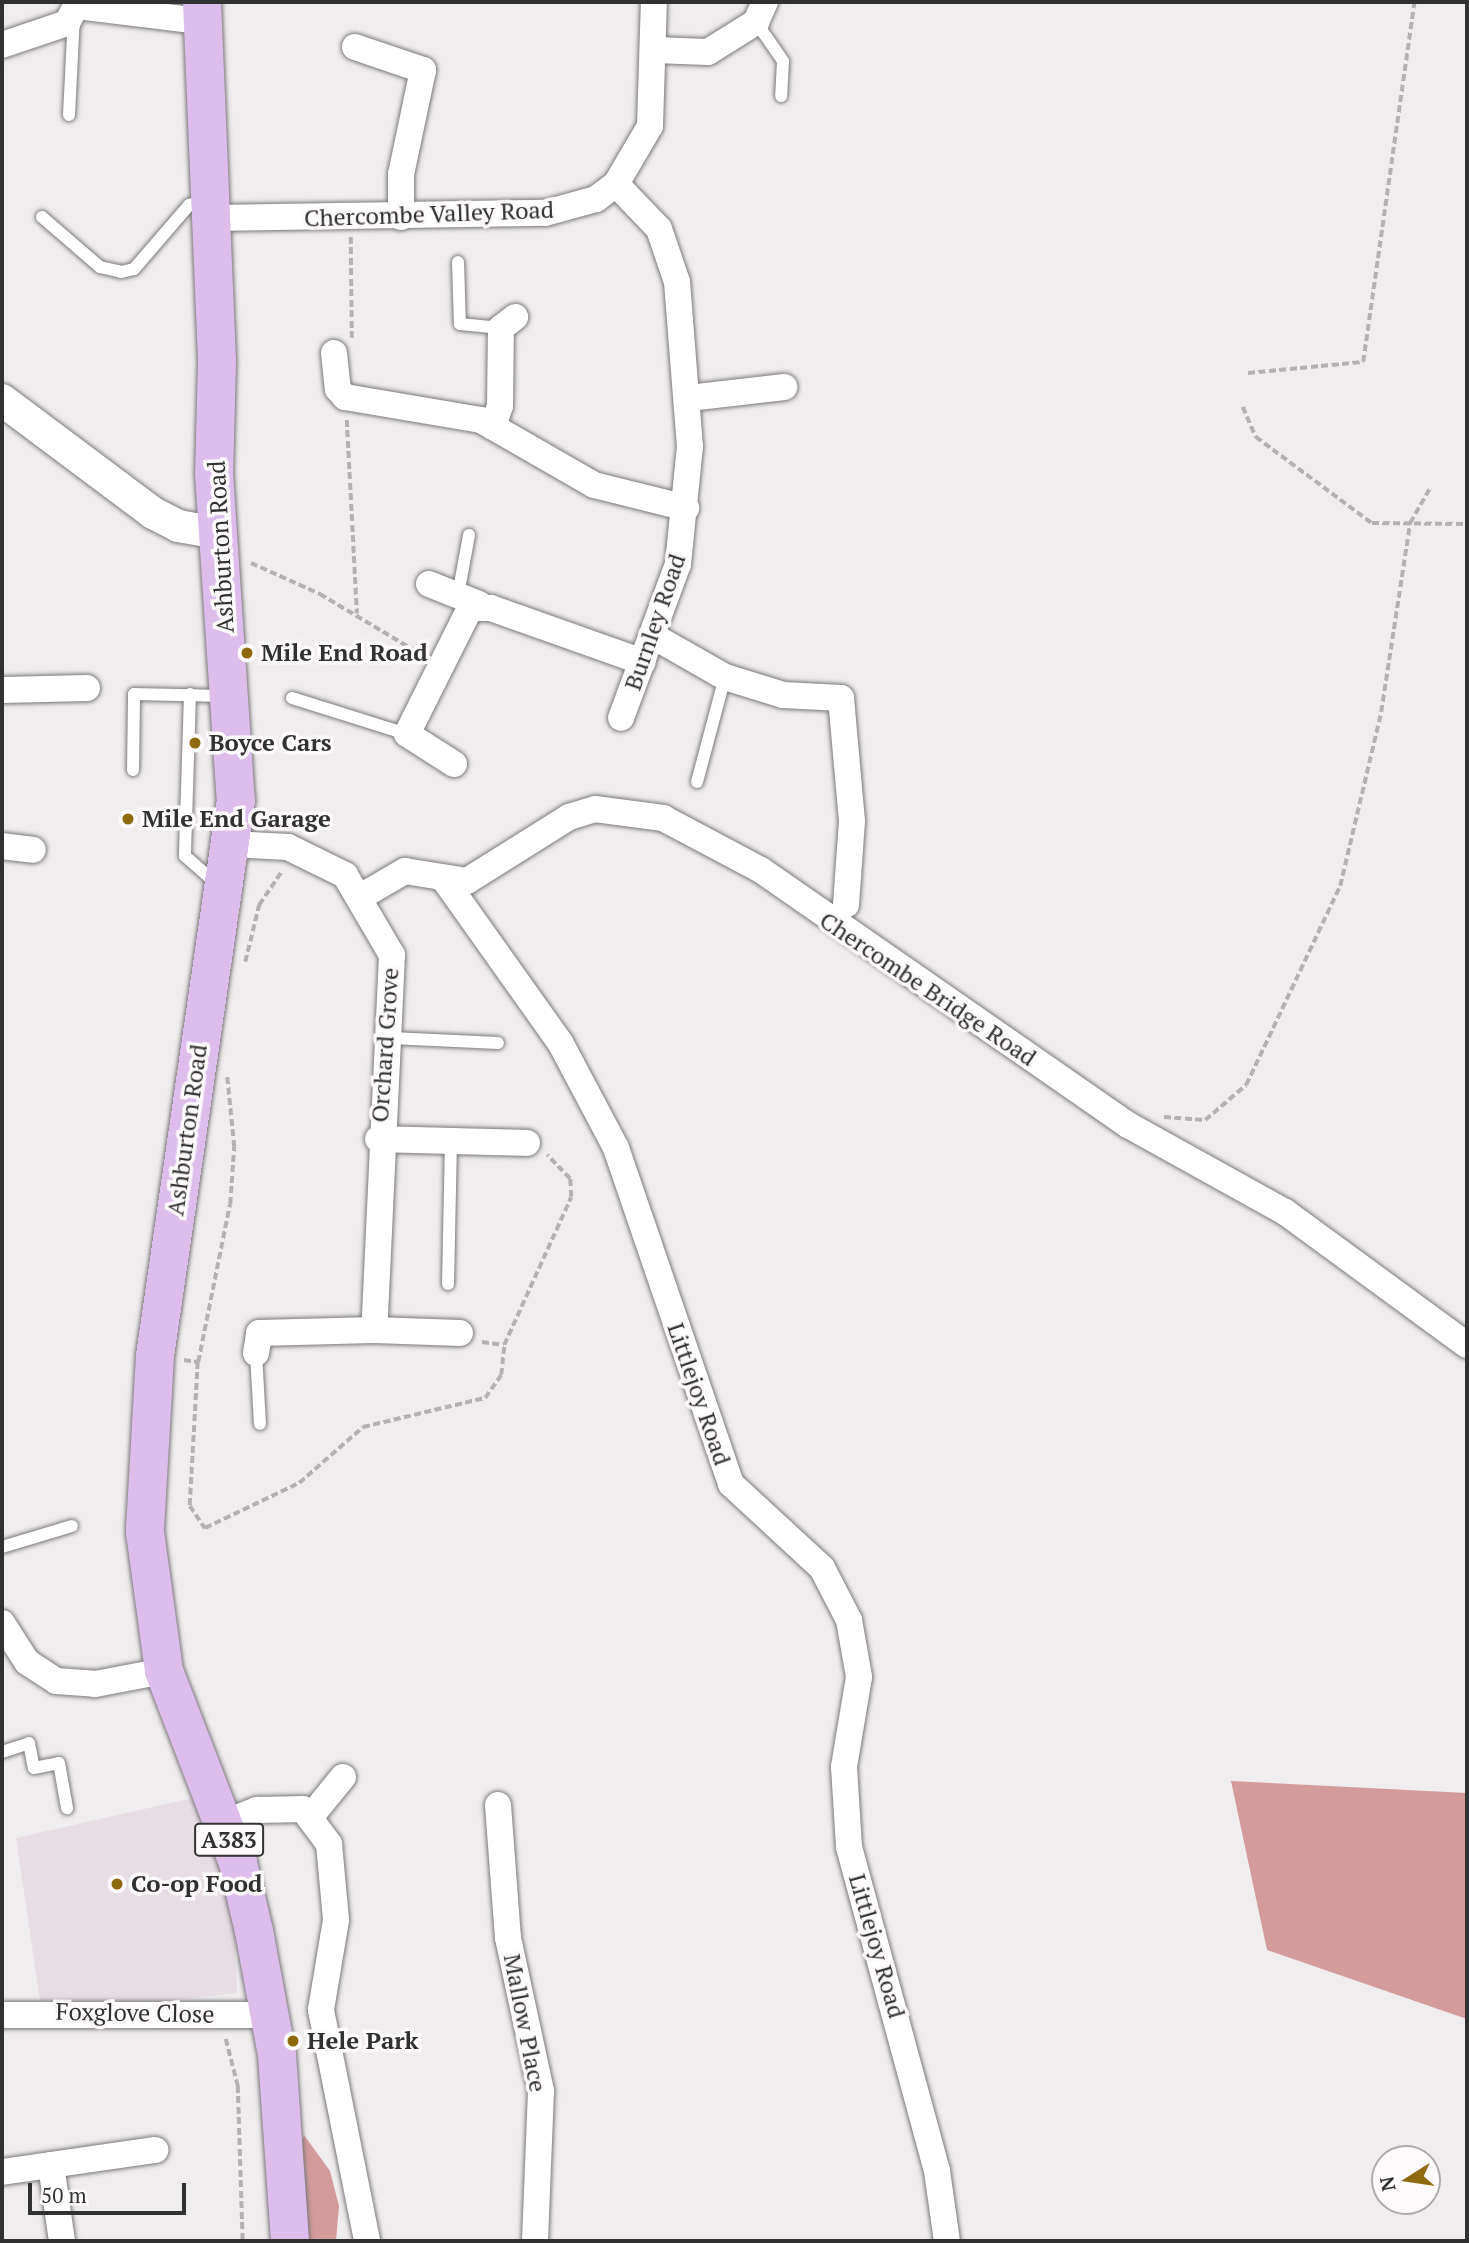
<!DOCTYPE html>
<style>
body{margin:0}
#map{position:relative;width:1469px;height:2243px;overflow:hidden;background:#f0edef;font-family:"PT Serif",serif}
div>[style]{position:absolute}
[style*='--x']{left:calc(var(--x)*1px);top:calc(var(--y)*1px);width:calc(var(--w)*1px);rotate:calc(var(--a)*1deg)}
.built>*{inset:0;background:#e7dde5}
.forest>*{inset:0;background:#d49b9c}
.path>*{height:3.5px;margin-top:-1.75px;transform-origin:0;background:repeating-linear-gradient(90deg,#b3b1b2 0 7px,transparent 0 10.5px)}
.roads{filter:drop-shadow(0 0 2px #7c797b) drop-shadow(0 0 2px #7c797b)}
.service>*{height:12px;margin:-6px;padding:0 6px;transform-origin:6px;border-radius:6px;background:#fff}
.minor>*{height:26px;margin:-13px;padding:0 13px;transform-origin:13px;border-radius:13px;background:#fff}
.tertiary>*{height:32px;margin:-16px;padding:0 16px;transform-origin:16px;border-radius:16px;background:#fff}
.primary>*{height:38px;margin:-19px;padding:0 19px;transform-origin:19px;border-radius:19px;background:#dcbdec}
.dots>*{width:19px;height:19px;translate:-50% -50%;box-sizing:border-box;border:4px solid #fdfafc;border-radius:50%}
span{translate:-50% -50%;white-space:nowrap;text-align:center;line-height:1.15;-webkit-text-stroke:7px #fdfafc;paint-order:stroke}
.shield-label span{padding:2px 5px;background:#fdfafc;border:2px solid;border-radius:5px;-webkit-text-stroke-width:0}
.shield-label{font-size:23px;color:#323131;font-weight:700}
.street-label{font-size:24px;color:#323131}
.poi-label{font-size:24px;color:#323131;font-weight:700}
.left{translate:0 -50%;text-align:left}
.frame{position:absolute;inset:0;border:4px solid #323131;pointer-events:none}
.north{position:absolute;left:1371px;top:2145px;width:70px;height:70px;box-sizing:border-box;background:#fdfafc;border:2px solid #acaaab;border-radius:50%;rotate:258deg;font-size:19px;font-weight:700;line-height:28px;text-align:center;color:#323131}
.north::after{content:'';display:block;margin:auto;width:24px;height:32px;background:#8f690e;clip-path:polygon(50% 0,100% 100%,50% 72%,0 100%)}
.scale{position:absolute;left:28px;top:2183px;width:158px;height:32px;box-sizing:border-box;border:4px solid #323131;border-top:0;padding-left:9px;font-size:21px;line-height:24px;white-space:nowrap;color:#323131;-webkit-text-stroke:5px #fdfafc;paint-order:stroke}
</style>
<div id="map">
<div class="built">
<i style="clip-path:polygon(193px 1798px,233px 1902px,237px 1993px,162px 2001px,40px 2001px,16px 1838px)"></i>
</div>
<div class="forest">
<i style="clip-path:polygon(1231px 1781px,1467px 1793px,1467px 2019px,1267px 1950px)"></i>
<i style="clip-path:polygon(304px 2135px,330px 2171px,339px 2206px,336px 2241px,307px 2241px,299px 2149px)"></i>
</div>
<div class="path">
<i style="--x:351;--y:237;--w:101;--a:89.4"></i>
<i style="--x:1248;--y:373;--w:116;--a:-5.5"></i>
<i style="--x:1363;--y:362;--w:364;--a:-81.9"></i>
<i style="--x:1243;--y:407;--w:33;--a:67"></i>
<i style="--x:1256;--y:437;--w:144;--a:36.6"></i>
<i style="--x:1372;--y:523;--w:95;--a:0.6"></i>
<i style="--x:347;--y:420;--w:194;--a:87"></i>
<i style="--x:251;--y:563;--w:76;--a:24.2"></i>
<i style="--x:320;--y:594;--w:119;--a:30.9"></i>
<i style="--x:245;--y:962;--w:59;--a:-76.2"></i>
<i style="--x:259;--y:905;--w:41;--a:-55.9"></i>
<i style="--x:1164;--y:1117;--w:41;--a:4.2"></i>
<i style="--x:1205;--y:1120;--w:54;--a:-40.5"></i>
<i style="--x:1246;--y:1085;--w:220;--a:-64.7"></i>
<i style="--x:1340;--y:886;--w:179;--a:-76.7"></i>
<i style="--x:1381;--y:712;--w:191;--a:-81.3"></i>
<i style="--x:1410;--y:523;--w:40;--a:-60.3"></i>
<i style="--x:482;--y:1342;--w:22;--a:8"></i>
<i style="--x:184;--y:1360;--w:14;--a:8"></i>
<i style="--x:198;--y:1362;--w:161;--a:-78.6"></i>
<i style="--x:230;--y:1204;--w:57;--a:-86"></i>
<i style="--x:234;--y:1147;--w:70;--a:-95.7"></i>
<i style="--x:198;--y:1362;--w:144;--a:93.2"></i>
<i style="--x:190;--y:1506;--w:27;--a:56"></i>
<i style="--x:205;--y:1528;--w:104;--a:-25.6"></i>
<i style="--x:299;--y:1483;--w:85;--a:-41.2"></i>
<i style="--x:363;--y:1427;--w:125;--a:-13.4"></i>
<i style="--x:485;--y:1398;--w:28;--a:-55"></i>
<i style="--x:501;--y:1375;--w:30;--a:-84"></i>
<i style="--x:504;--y:1345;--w:162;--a:-65.6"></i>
<i style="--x:571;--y:1197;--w:18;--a:-93"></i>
<i style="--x:570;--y:1179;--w:33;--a:-134"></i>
<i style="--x:226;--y:2039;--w:49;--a:75.7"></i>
<i style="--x:238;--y:2086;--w:155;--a:88.2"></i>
</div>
<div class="roads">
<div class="service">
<i style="--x:756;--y:22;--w:47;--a:55.3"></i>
<i style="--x:783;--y:61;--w:35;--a:93"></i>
<i style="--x:69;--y:115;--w:100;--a:-87.1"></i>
<i style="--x:42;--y:217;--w:77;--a:40.8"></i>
<i style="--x:100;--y:267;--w:22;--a:13"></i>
<i style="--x:121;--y:272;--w:13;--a:-13"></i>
<i style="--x:134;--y:269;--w:84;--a:-49.3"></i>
<i style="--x:189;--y:205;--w:18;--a:-16"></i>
<i style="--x:458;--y:262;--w:62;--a:88.2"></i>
<i style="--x:460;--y:324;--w:41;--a:5.6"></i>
<i style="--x:458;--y:595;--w:61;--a:-79.6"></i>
<i style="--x:190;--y:694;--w:162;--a:91.8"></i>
<i style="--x:185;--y:856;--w:41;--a:41.1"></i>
<i style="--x:292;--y:698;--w:121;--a:17.4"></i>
<i style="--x:133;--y:770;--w:76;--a:-89.2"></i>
<i style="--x:134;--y:694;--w:90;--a:1.3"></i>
<i style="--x:697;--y:782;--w:109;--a:-75.1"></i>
<i style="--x:391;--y:1038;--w:107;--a:2.7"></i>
<i style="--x:448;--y:1284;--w:143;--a:-88.8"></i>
<i style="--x:256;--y:1353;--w:71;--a:86.8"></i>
<i style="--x:2;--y:1547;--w:73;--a:-16.7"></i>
<i style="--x:2;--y:1752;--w:28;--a:-18"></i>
<i style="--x:29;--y:1743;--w:25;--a:79"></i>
<i style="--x:34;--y:1768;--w:25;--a:-11"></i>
<i style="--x:59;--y:1763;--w:46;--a:79.9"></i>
</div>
<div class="minor">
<i style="--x:77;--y:6;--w:124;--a:7"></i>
<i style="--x:2;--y:45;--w:69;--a:-18.7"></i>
<i style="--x:67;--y:23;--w:24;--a:-62"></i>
<i style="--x:355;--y:47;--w:72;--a:18.7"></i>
<i style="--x:423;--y:70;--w:106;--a:101.9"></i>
<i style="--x:401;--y:174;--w:43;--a:90"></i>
<i style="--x:654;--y:50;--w:54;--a:2.1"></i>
<i style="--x:708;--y:52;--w:57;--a:-32"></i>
<i style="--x:756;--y:22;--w:22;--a:-66"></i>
<i style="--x:616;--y:184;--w:62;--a:46.3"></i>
<i style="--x:659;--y:229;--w:56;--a:71.2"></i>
<i style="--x:677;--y:282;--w:165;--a:85.5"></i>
<i style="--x:690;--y:446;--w:119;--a:95.8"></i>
<i style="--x:678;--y:564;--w:164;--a:110.3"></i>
<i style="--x:212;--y:218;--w:333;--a:-0.9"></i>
<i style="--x:545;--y:213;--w:53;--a:-15.4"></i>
<i style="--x:596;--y:199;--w:25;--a:-37"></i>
<i style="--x:616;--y:184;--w:67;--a:-59.6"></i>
<i style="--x:650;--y:126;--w:124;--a:-88.2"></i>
<i style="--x:334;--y:353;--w:36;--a:84"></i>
<i style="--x:338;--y:389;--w:11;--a:49"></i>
<i style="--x:345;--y:397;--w:138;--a:9.6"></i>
<i style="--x:481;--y:420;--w:130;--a:29.9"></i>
<i style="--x:594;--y:485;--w:95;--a:14"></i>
<i style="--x:689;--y:398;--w:96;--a:-6.6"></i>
<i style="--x:493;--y:427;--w:22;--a:-72"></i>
<i style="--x:500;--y:406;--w:78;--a:-89.3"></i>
<i style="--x:501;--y:328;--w:18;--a:-38"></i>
<i style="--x:429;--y:584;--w:54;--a:21.8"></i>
<i style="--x:653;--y:636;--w:83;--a:29.7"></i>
<i style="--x:725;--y:677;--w:61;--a:17.2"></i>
<i style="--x:783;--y:695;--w:58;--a:3"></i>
<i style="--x:841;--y:698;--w:123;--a:84.9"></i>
<i style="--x:852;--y:821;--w:84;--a:94.1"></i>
<i style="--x:2;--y:690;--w:85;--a:-1.3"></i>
<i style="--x:454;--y:764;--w:56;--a:-147.4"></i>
<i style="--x:407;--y:734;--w:141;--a:-63.4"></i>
<i style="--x:470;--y:608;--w:21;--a:0"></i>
<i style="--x:491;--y:608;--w:161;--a:19.6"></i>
<i style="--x:231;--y:844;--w:57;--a:3"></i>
<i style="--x:288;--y:847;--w:64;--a:26.2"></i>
<i style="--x:345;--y:875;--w:93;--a:59.6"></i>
<i style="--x:392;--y:955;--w:375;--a:92.7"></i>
<i style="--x:374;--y:1330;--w:86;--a:2"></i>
<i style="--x:2;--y:846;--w:31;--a:7"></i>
<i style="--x:446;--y:882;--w:199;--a:54.6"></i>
<i style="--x:561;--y:1044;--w:118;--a:62.1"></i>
<i style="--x:616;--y:1148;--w:355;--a:71.1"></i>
<i style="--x:731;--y:1484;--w:124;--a:42.7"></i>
<i style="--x:822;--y:1568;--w:59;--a:62.6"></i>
<i style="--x:849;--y:1620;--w:58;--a:80"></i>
<i style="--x:859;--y:1677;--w:91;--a:99.5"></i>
<i style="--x:844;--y:1767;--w:80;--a:86.4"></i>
<i style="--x:849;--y:1847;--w:336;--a:74.8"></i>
<i style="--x:937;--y:2171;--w:71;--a:81.9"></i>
<i style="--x:362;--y:896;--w:50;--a:-30.2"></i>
<i style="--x:405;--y:871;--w:63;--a:9.2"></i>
<i style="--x:467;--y:881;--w:120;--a:-32.1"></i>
<i style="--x:569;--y:817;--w:27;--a:-17"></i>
<i style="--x:595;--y:809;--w:69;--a:7.5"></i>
<i style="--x:663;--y:818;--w:111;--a:28"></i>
<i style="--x:761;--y:870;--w:447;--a:34.8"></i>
<i style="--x:1128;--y:1125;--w:179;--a:29"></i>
<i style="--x:1285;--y:1212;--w:225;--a:36.2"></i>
<i style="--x:378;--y:1139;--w:149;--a:1.5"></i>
<i style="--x:256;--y:1353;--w:20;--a:-81"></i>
<i style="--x:259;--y:1333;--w:115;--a:-1.5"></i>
<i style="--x:2;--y:1623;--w:46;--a:57.3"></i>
<i style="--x:27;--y:1662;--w:35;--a:33"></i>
<i style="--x:56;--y:1681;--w:39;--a:4"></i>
<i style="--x:95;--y:1684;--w:70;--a:-10.7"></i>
<i style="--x:498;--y:1805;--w:133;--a:85.7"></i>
<i style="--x:508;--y:1938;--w:157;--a:77.8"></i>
<i style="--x:541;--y:2091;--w:150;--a:92.3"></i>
<i style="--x:312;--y:1815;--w:49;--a:-50.8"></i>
<i style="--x:222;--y:1824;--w:38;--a:-22"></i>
<i style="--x:257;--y:1810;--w:46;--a:-1.2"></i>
<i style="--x:303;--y:1809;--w:44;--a:53.4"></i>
<i style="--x:329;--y:1844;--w:76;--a:84.7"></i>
<i style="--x:336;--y:1920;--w:91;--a:99.5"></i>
<i style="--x:321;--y:2010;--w:236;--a:78.7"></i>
<i style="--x:2;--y:2015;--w:267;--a:0"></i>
<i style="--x:51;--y:2165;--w:77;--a:81.8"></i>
<i style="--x:2;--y:2172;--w:155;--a:-8.2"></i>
</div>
<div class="tertiary">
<i style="--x:2;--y:400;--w:189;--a:36.8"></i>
<i style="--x:153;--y:513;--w:28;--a:27"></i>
<i style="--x:178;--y:526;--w:41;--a:9.9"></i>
</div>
<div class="primary">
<i style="--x:202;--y:2;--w:360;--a:87.6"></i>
<i style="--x:217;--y:362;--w:111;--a:91.5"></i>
<i style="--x:214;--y:473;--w:328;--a:86.2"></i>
<i style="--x:236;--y:800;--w:562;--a:98.29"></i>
<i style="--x:155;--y:1356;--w:176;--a:93.3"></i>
<i style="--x:145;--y:1532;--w:140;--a:82.2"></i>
<i style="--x:164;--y:1671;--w:206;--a:68.9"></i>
<i style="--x:238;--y:1863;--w:70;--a:76.8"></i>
<i style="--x:254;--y:1931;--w:126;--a:79.5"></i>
<i style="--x:277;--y:2055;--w:186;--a:86"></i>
</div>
</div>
<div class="dots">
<i style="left:247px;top:653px;background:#8f690e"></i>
<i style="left:195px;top:743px;background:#8f690e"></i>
<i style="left:128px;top:819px;background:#8f690e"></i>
<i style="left:117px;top:1884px;background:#8f690e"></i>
<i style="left:293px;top:2041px;background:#8f690e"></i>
</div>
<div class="shield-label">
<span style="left:229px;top:1840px">A383</span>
</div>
<div class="street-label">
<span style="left:429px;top:214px;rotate:-2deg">Chercombe Valley Road</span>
<span style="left:221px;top:547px;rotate:-93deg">Ashburton Road</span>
<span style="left:655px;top:622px;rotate:-71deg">Burnley Road</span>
<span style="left:928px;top:989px;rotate:34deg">Chercombe Bridge Road</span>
<span style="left:385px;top:1045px;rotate:-86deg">Orchard Grove</span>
<span style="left:187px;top:1130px;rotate:-82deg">Ashburton Road</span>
<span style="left:699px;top:1394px;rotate:71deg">Littlejoy Road</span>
<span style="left:877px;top:1946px;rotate:74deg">Littlejoy Road</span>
<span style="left:135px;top:2013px;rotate:1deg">Foxglove Close</span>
<span style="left:525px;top:2023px;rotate:79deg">Mallow Place</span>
</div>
<div class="poi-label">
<span class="left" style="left:261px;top:653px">Mile End Road</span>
<span class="left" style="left:209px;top:743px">Boyce Cars</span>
<span class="left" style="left:142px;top:819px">Mile End Garage</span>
<span class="left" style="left:131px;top:1884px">Co-op Food</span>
<span class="left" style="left:307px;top:2041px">Hele Park</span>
</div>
<div class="frame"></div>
<div class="north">N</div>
<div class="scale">50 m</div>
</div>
